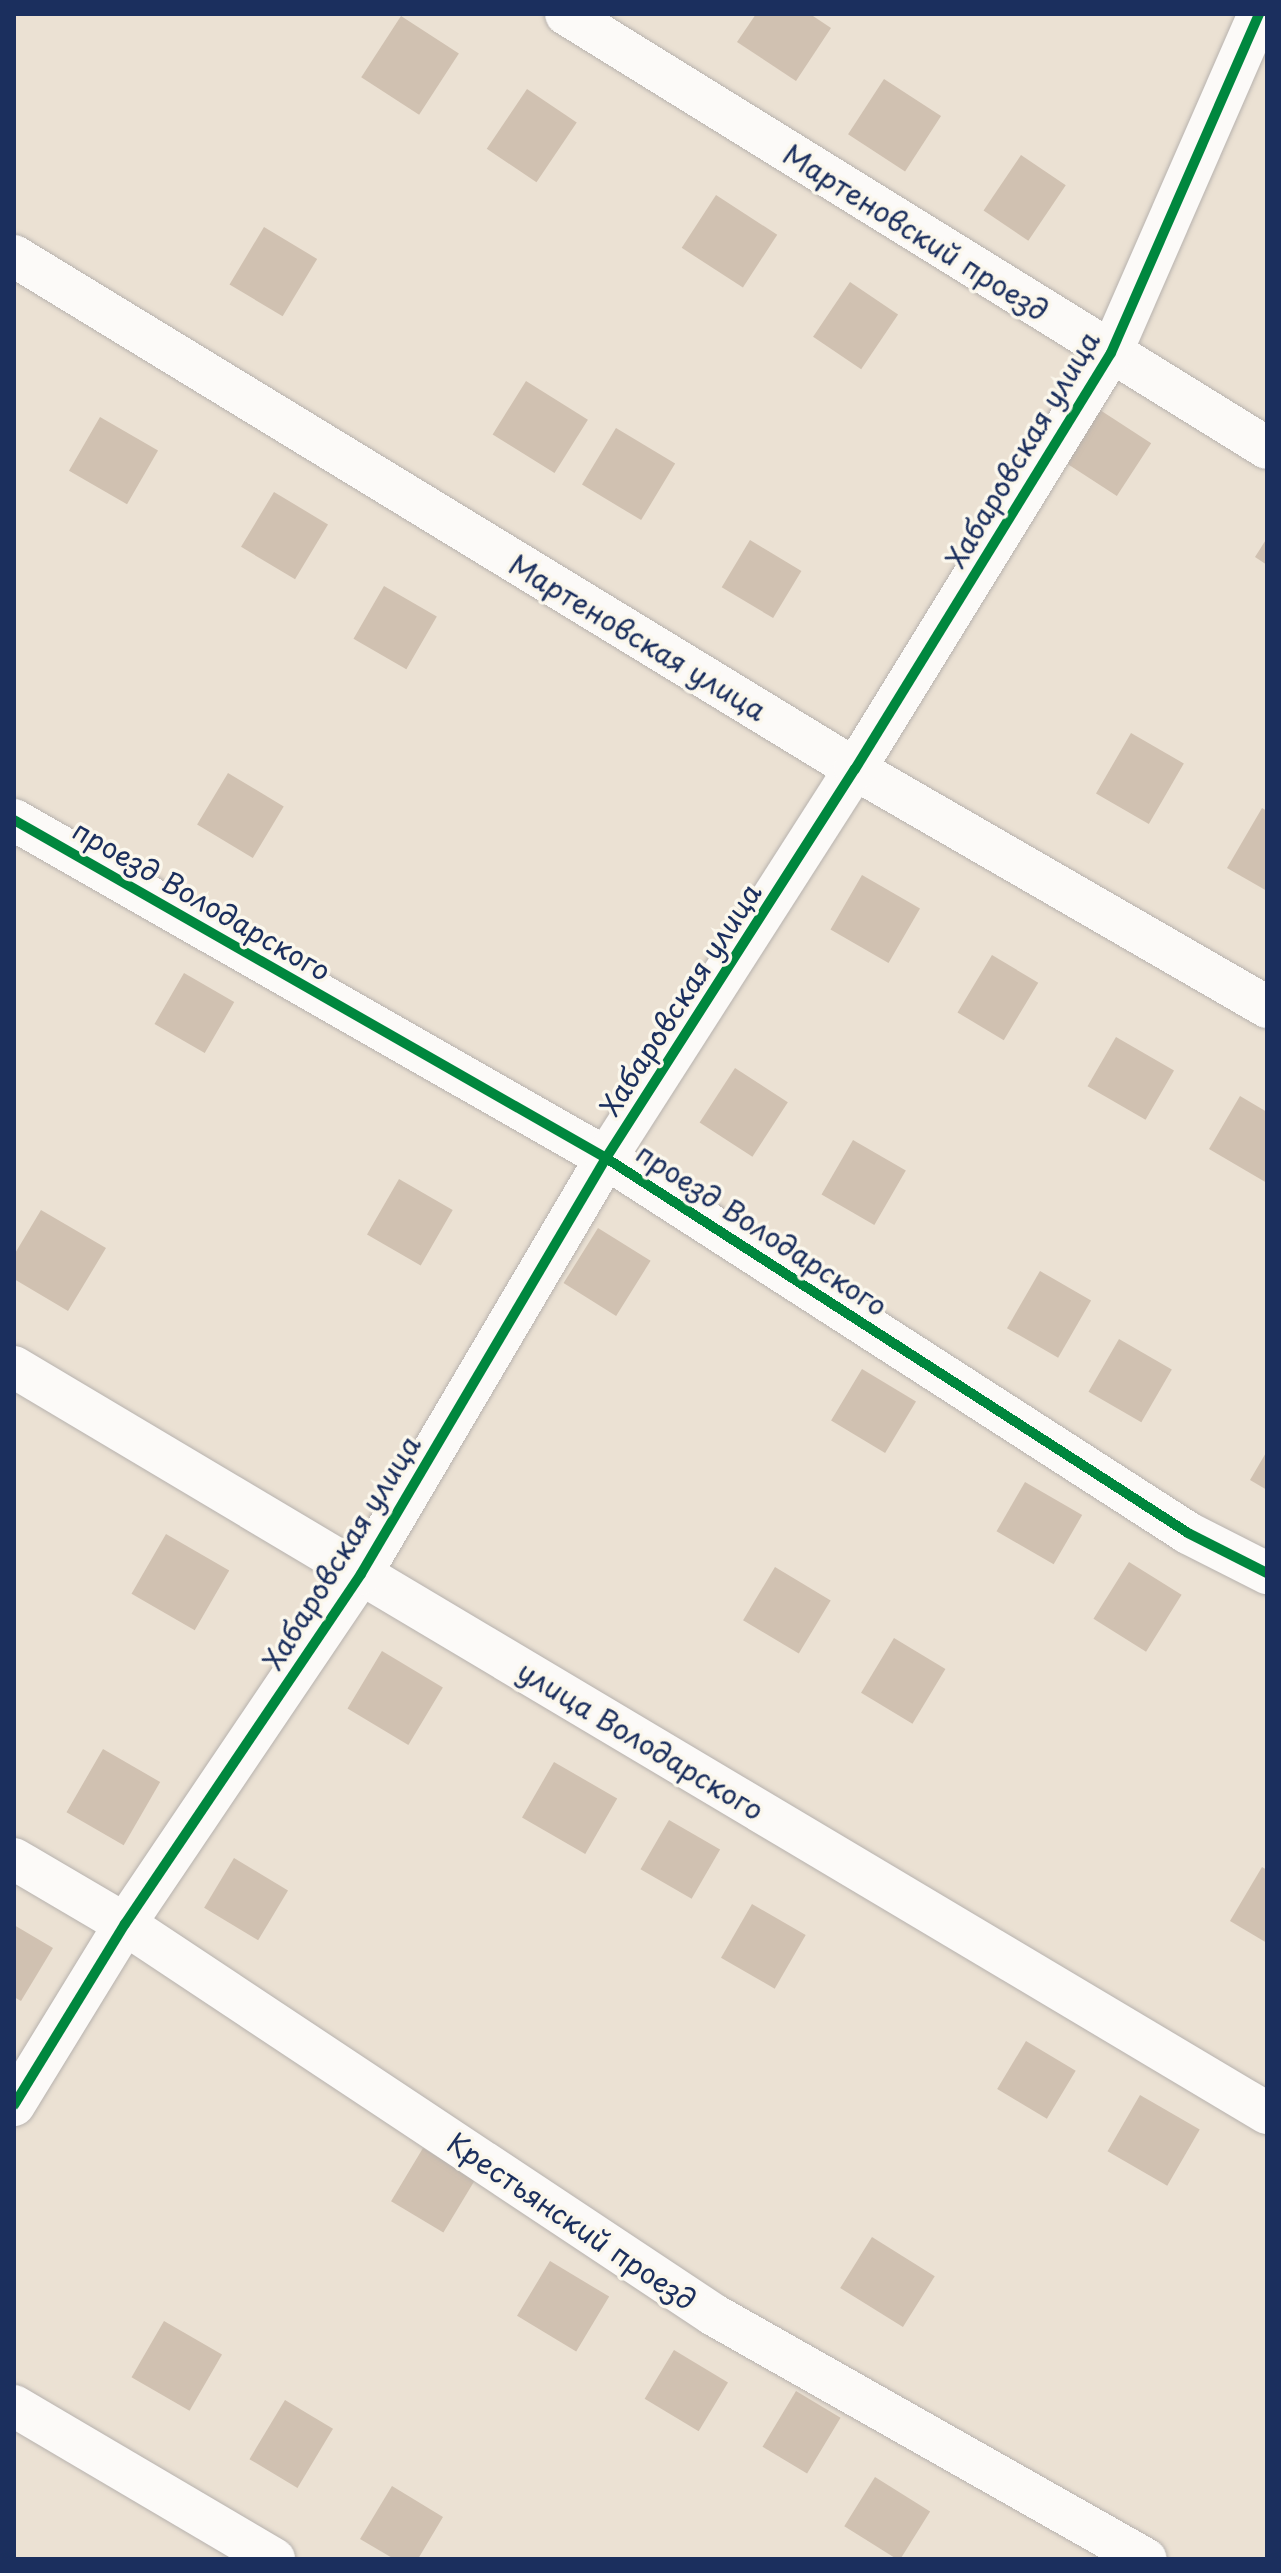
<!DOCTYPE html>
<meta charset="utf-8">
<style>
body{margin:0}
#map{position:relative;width:1281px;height:2573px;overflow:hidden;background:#ebe1d3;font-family:"Playpen Sans",sans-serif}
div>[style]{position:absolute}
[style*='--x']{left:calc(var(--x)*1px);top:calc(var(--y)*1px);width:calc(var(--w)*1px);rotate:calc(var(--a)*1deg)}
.building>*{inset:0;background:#d0c1b1;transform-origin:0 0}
.roads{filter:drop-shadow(0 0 2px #b7b2ae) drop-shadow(0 0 2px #b7b2ae)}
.minor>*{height:42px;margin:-21px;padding:0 21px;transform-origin:21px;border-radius:21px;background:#fcfaf8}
.cycleway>*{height:10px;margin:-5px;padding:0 5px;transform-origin:5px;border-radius:5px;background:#00873e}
span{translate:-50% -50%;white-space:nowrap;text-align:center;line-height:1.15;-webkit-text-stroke:7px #fbf7ec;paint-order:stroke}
.street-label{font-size:28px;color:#1b2f5e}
.frame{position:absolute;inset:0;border:16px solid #1b2f5e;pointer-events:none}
</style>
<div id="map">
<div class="building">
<i style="clip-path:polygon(756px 14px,810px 14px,831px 28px,796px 81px,737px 42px)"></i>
<i style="left:401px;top:16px;width:69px;height:73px;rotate:33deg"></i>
<i style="left:884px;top:79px;width:68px;height:66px;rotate:33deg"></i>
<i style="left:527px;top:89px;width:60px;height:72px;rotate:34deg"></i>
<i style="left:1021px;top:155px;width:54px;height:67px;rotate:34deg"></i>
<i style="left:716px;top:195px;width:73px;height:63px;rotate:33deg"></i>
<i style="left:264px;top:227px;width:62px;height:67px;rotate:31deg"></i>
<i style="left:850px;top:282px;width:58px;height:66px;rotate:34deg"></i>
<i style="left:526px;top:381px;width:73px;height:63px;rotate:32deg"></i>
<i style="left:1100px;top:410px;width:61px;height:63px;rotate:33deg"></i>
<i style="left:100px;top:417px;width:67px;height:62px;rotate:30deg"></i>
<i style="left:616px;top:428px;width:69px;height:66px;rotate:31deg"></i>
<i style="left:274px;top:492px;width:63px;height:64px;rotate:31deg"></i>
<i style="clip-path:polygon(1267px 538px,1267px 565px,1255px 557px)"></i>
<i style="left:750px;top:540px;width:60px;height:55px;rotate:31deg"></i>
<i style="left:384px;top:586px;width:61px;height:61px;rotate:30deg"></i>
<i style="left:1131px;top:733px;width:61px;height:70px;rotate:30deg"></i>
<i style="left:228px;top:773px;width:65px;height:60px;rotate:31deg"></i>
<i style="clip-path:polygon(1262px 808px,1267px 811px,1267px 891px,1227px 868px)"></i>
<i style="left:862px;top:875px;width:67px;height:63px;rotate:30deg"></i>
<i style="left:992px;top:955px;width:54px;height:67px;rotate:31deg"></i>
<i style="left:184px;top:973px;width:58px;height:59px;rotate:30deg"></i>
<i style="left:1116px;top:1037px;width:67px;height:57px;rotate:30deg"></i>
<i style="left:735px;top:1068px;width:63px;height:65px;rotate:33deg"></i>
<i style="clip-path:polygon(1240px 1096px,1267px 1112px,1267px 1183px,1209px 1149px)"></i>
<i style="left:853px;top:1140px;width:61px;height:63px;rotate:30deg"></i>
<i style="left:399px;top:1179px;width:62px;height:64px;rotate:30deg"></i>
<i style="clip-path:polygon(41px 1210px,106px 1248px,68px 1311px,14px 1279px,14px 1255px)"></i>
<i style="left:598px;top:1228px;width:62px;height:65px;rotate:32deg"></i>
<i style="left:1040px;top:1271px;width:59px;height:66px;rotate:30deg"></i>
<i style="left:1119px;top:1339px;width:61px;height:61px;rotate:30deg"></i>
<i style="left:862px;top:1369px;width:63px;height:60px;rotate:31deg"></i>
<i style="clip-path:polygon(1267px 1451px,1267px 1490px,1250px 1480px)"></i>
<i style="left:1025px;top:1482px;width:66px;height:57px;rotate:30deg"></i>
<i style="left:166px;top:1534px;width:73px;height:69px;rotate:30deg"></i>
<i style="left:1129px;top:1562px;width:62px;height:67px;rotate:32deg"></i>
<i style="left:775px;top:1567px;width:65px;height:62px;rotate:31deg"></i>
<i style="left:894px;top:1638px;width:60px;height:64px;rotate:31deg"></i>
<i style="left:382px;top:1651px;width:71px;height:67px;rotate:31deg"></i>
<i style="left:103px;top:1749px;width:66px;height:73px;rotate:30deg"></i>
<i style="left:554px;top:1762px;width:73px;height:64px;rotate:30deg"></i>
<i style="left:669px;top:1820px;width:59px;height:57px;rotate:30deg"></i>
<i style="left:234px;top:1858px;width:63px;height:58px;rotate:31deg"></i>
<i style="clip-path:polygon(1262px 1867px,1267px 1870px,1267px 1943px,1230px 1921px)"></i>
<i style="left:752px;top:1904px;width:62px;height:62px;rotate:30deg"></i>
<i style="clip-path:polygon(14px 1925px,53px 1948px,21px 2001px,14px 1997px)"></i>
<i style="left:1026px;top:2041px;width:58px;height:56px;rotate:31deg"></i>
<i style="left:1140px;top:2095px;width:69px;height:65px;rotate:30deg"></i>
<i style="left:423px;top:2148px;width:61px;height:62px;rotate:31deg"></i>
<i style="left:872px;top:2237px;width:74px;height:60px;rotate:32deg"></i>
<i style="left:550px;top:2261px;width:69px;height:64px;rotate:31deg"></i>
<i style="left:164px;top:2321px;width:67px;height:65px;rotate:30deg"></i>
<i style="left:674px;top:2350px;width:63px;height:57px;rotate:31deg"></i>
<i style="left:796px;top:2391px;width:52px;height:65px;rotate:31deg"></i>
<i style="left:285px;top:2400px;width:56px;height:69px;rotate:31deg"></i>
<i style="left:875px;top:2477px;width:65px;height:58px;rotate:32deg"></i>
<i style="clip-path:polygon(392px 2486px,443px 2517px,418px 2559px,394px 2559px,360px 2539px)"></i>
</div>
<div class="roads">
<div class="minor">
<i style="--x:566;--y:14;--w:824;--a:31.76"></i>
<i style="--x:14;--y:256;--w:985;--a:31.38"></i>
<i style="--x:855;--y:769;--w:476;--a:30"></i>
<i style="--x:14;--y:820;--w:682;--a:29.72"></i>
<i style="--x:606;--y:1158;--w:692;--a:32.79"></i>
<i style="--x:1188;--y:1533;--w:89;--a:26.9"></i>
<i style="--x:14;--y:1367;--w:1458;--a:30.77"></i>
<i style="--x:14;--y:1859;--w:129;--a:30.4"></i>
<i style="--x:125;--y:1924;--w:707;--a:33.58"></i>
<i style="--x:714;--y:2315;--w:496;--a:29.5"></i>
<i style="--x:14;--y:2105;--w:212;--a:-58.5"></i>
<i style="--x:125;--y:1924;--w:422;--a:-56"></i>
<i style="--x:361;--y:1574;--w:483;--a:-59.5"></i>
<i style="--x:606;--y:1158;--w:462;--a:-57.4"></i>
<i style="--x:855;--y:769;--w:488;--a:-58.4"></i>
<i style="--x:1111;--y:353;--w:370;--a:-66.4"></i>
<i style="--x:14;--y:2406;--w:302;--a:30.5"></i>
</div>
</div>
<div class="cycleway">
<i style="--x:14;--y:820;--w:682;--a:29.72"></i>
<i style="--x:606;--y:1158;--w:692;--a:32.79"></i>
<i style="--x:1188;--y:1533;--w:89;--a:26.9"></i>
<i style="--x:14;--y:2105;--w:212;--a:-58.5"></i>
<i style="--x:125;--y:1924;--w:422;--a:-56"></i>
<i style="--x:361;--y:1574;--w:483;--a:-59.5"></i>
<i style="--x:606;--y:1158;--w:462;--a:-57.4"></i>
<i style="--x:855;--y:769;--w:488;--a:-58.4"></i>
<i style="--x:1111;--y:353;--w:370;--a:-66.4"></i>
</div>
<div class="street-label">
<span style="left:916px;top:232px;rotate:32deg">Мартеновский проезд</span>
<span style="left:1022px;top:449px;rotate:-59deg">Хабаровская улица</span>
<span style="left:638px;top:637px;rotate:31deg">Мартеновская улица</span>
<span style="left:202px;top:900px;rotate:30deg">проезд Володарского</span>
<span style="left:680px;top:999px;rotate:-57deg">Хабаровская улица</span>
<span style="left:762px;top:1229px;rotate:33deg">проезд Володарского</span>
<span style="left:341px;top:1552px;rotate:-58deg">Хабаровская улица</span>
<span style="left:641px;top:1740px;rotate:31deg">улица Володарского</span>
<span style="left:572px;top:2221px;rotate:34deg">Крестьянский проезд</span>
</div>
<div class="frame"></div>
</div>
